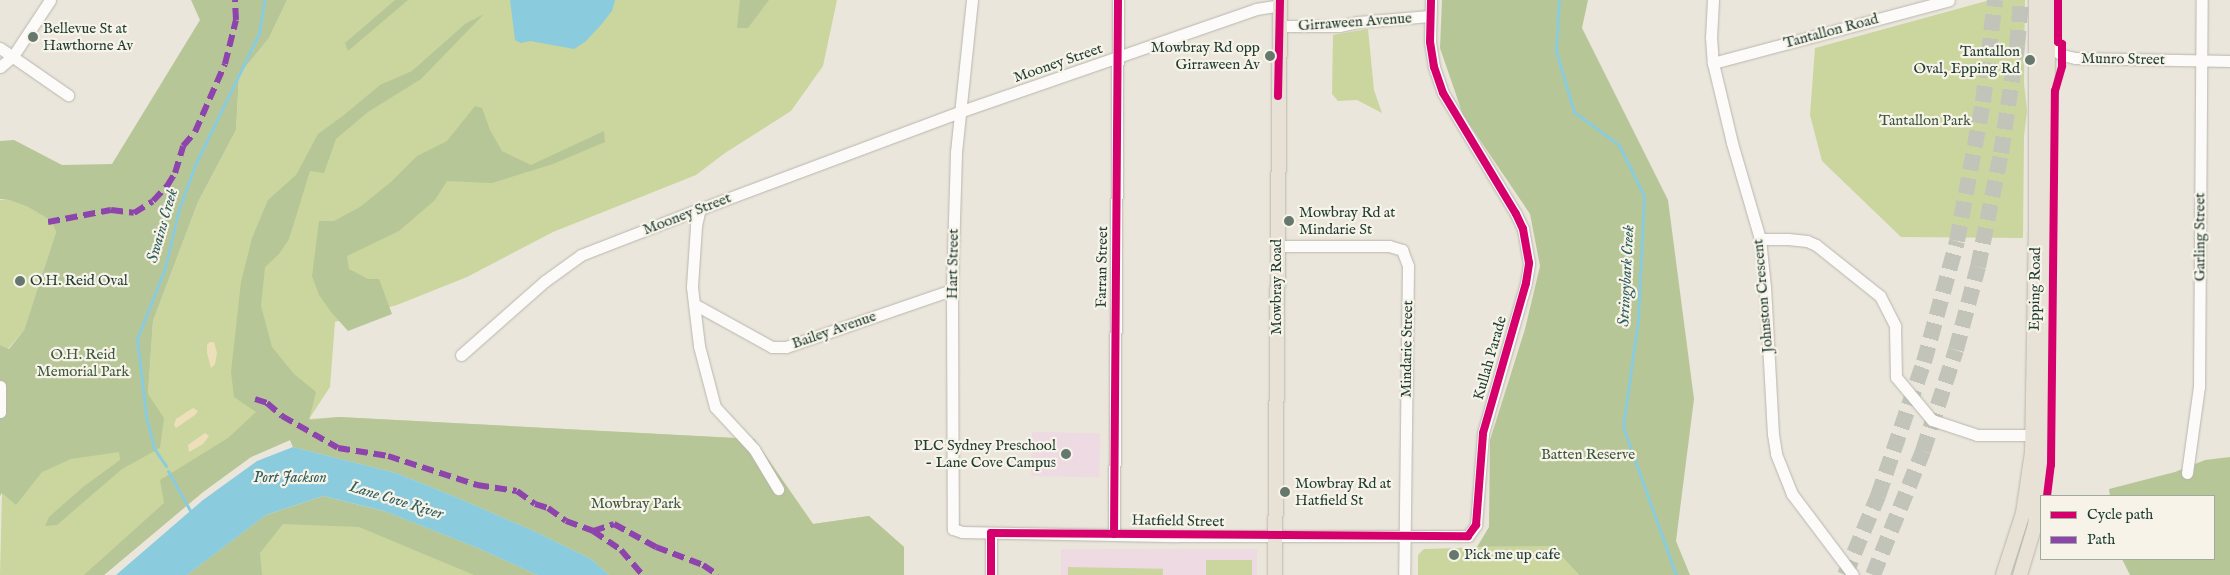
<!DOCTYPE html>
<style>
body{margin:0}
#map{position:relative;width:2230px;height:575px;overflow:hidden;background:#ebe6db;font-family:"IM FELL English",serif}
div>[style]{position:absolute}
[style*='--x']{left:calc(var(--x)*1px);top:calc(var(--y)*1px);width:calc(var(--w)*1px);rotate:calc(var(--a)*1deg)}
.built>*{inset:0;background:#eddae2;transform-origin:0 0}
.green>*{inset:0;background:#cbd69e;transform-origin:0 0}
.forest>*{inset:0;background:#b7c697}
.sand>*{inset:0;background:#eddfb9}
.water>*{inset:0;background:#8accdd}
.stream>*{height:3px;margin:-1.5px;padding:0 1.5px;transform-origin:1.5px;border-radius:1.5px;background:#8accdd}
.highway-tunnel>*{height:16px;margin-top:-8px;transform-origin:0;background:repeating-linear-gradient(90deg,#c2c4ba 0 16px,transparent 0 24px)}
.roads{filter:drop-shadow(0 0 1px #b6b6ae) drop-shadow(0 0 1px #b6b6ae)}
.minor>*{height:11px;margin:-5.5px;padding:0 5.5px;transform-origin:5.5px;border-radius:5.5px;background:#fcfbfa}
.major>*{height:14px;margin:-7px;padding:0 7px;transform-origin:7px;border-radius:7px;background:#e8e2d6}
.quiet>*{height:6px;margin-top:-3px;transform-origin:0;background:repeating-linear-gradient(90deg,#8e44ad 0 12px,transparent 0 18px)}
.cycleway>*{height:8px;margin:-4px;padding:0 4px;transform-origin:4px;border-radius:4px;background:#d6006c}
.dots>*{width:14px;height:14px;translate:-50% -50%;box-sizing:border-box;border:2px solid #f7f3e8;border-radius:50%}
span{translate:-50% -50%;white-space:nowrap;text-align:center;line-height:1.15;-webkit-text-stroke:4.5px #f7f3e8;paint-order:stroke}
.street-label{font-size:15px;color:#1f3d34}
.poi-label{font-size:15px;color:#1f3d34}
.left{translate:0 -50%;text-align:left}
.right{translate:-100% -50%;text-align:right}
.park-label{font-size:15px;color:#3c593f}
.water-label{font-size:16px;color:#2f5e5e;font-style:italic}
.legend{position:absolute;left:2040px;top:495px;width:175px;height:65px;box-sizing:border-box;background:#f7f3e8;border:1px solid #a1aaa0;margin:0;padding:6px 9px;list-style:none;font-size:15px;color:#1f3d34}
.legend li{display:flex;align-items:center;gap:10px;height:25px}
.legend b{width:25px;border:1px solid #a1aaa0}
</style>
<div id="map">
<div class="built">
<i style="left:1032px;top:432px;width:68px;height:44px;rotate:1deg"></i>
<i style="left:1061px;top:549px;width:196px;height:26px"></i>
</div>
<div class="green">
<i style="clip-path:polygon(287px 0,837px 0,823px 66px,791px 111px,725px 153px,696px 175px,553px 232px,467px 277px,397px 305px,335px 322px,330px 387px,309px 419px,339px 417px,754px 439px,813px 524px,869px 516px,904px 547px,904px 575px,609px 575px,591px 559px,534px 531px,446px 493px,396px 473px,293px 447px,290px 440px,251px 457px,203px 492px,104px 575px,0 575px,2px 493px,148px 394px,153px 321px,198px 202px,236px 130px,239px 75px,269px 38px)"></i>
<i style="clip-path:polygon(1990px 0,2025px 0,2024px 83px,2027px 111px,2024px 137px,2023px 238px,1901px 237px,1822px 161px,1810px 115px,1815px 48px)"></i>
<i style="clip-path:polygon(1368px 29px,1374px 90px,1382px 113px,1357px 100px,1338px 101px,1332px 94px,1333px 35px)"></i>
<i style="clip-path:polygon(0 200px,9px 200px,28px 207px,53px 221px,56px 232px,24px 330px,8px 349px,0 345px)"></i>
<i style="clip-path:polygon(384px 511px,480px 549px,537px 575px,187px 575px,266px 515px)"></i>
<i style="clip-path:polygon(1520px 546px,1552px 546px,1579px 575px,1418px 575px,1418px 555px,1424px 549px)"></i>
<i style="left:1206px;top:560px;width:46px;height:15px"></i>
<i style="left:1068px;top:567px;width:95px;height:8px;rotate:1deg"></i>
</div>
<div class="forest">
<i style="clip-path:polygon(191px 0,287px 0,269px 38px,239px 75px,236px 130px,198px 202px,153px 321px,148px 394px,164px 418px,160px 448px,122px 469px,57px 525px,45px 526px,49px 517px,83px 487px,120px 460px,119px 452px,71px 459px,42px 472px,16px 505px,2px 493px,0 496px,0 345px,9px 349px,24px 330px,56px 232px,52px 221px,28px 207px,9px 200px,0 199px,0 141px,14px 140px,62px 165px,112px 164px,200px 20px)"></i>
<i style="clip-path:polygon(395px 0,408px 0,348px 51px,345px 43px)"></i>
<i style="clip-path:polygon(740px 0,769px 0,748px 28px,737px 28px)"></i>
<i style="clip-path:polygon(1442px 0,1588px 0,1582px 28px,1668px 200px,1694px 399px,1676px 541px,1690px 575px,1579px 575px,1552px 546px,1477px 547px,1489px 527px,1490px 440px,1525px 329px,1540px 266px,1530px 214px,1463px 115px,1440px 48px)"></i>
<i style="clip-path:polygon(484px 14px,421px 79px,368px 112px,336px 139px,324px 173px,310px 171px,289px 239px,279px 254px,265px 267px,261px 306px,272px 347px,294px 374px,316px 392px,309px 420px,339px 417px,754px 439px,813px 524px,869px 516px,904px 547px,904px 575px,609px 575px,591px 559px,534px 531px,446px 493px,396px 473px,293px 447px,290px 440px,251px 457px,203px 492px,104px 575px,84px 575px,164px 503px,160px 480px,228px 438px,256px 412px,234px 397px,231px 372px,241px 282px,252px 238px,268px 200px,296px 175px,318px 134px,344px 115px,380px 85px,412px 71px,465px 24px)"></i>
<i style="clip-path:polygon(475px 106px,482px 108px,490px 130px,502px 151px,531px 165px,604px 131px,605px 142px,553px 164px,492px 183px,447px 181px,435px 200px,399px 231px,347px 256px,349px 269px,368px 279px,379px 279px,392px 314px,348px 331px,331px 312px,319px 295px,312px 276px,319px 221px,334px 221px,360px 207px,392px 181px,417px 156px,447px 141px)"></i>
<i style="clip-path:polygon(2230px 457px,2230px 575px,2130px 575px,2122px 559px,2214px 559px,2214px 496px,2110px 496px,2109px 489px,2175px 472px,2205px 460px)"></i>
<i style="clip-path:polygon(323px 496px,384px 511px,480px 549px,537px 575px,474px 575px,359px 527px,283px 524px,260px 553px,262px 575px,187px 575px,266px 515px)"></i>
</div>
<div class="sand">
<i style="clip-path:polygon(210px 342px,214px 342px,217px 353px,215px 364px,211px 368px,207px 353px,207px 345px)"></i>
<i style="clip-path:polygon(193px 408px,198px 411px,195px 415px,176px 428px,174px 425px,176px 419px)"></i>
<i style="clip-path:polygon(205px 433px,209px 436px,203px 444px,189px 452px,188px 445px)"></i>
</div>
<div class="water">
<i style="clip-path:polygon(510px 0,615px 0,612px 11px,601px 25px,585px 42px,574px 49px,530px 41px,521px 43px,515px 40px)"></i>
<i style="clip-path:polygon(293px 447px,396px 473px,446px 493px,534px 531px,591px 559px,609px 575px,537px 575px,480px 549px,384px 511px,323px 496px,266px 515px,187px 575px,116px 575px,203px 500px,257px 461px)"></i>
</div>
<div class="stream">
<i style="--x:1559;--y:0;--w:51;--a:93.4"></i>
<i style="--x:1556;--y:51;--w:64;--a:73.6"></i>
<i style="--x:1574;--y:112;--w:56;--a:36.3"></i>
<i style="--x:1619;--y:145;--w:57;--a:63.9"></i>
<i style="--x:1644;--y:196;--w:124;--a:92.8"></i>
<i style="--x:1638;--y:320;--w:108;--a:98"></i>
<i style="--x:1623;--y:427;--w:157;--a:70.3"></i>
<i style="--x:166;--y:466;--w:22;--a:-124"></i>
<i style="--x:154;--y:448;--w:34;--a:-104"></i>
<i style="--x:146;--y:415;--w:77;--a:-96.8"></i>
<i style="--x:137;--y:339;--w:76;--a:-68.5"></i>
<i style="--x:165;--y:268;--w:57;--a:-76.9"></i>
<i style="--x:178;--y:212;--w:50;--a:-70.1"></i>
<i style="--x:195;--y:165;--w:147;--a:-64.1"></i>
<i style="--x:259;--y:33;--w:33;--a:-81"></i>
<i style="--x:168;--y:471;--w:49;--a:60.8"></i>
</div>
<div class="highway-tunnel">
<i style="--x:1845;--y:575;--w:86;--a:-67.3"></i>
<i style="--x:1878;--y:496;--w:142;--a:-71.1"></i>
<i style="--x:1924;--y:362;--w:125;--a:-74.7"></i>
<i style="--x:1957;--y:241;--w:141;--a:-79.4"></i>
<i style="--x:1983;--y:102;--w:103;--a:-83.3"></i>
<i style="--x:1873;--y:575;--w:134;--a:-68"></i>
<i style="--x:1923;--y:451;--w:106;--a:-71.9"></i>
<i style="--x:1956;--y:350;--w:86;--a:-75.2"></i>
<i style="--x:1978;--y:267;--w:116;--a:-78.6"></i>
<i style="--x:2001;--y:153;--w:108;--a:-81.5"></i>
<i style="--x:2017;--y:46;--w:46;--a:-85"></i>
</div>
<div class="roads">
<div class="minor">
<i style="--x:972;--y:0;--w:154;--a:96"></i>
<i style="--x:956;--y:153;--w:137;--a:91.7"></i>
<i style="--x:952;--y:290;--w:239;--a:89.8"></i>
<i style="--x:953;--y:529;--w:9;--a:18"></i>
<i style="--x:962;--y:532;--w:216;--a:1.1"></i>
<i style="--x:1178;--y:536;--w:290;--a:0"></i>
<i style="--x:1468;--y:536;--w:14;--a:-54"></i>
<i style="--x:1476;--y:525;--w:92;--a:-85.6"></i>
<i style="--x:1483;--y:433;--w:156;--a:-74"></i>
<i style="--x:1526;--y:283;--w:20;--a:-81"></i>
<i style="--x:1529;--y:263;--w:35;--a:-100"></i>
<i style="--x:1523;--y:229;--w:17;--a:-115"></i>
<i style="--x:1516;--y:214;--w:141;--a:-121.1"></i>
<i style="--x:1443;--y:93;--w:28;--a:-109"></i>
<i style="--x:1434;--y:67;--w:25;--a:-99"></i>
<i style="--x:1430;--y:42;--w:42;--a:-88.6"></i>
<i style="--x:1713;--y:0;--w:37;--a:93"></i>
<i style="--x:1711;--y:37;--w:26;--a:86"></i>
<i style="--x:1713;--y:63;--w:82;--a:76.6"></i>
<i style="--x:1732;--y:143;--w:100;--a:73.7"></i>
<i style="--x:1760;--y:239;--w:48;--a:84.1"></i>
<i style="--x:1765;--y:287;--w:147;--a:86.9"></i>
<i style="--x:1773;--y:434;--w:20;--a:81"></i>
<i style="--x:1776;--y:454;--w:43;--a:68.2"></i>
<i style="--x:1792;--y:494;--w:101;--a:53"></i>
<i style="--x:1279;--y:26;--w:60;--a:0"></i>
<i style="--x:1339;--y:26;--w:19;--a:-12"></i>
<i style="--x:1358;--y:22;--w:72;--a:-4.8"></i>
<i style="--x:2048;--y:45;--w:17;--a:36"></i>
<i style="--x:2062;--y:55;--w:13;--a:13"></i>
<i style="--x:2075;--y:58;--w:155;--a:1.1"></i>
<i style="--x:0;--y:48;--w:83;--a:34.7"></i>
<i style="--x:1713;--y:63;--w:244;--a:-14.9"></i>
<i style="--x:0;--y:67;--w:17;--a:-40"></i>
<i style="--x:13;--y:56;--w:67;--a:-56.5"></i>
<i style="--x:700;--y:208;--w:18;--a:103"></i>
<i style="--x:696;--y:226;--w:61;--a:93.8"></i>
<i style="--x:692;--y:287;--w:59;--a:83.2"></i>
<i style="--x:699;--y:346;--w:63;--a:75.3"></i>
<i style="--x:715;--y:407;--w:57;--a:47.1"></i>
<i style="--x:754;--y:449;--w:47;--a:59"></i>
<i style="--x:1760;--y:239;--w:28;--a:0"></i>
<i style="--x:1788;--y:239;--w:19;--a:6"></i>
<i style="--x:1807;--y:241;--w:10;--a:24"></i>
<i style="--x:1816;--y:245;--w:82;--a:38.6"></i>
<i style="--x:1880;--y:296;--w:34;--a:63"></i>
<i style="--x:1895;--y:326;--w:51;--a:88.9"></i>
<i style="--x:1896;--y:377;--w:56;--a:50.1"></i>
<i style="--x:1932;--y:420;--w:47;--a:18.4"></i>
<i style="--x:1977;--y:435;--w:55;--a:0"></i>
<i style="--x:1277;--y:246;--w:112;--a:0"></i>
<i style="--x:1389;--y:246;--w:14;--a:17"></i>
<i style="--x:1402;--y:250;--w:17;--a:69"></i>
<i style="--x:1408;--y:266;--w:309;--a:90.7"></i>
<i style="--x:694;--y:304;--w:89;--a:28.9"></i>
<i style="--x:772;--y:347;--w:14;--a:0"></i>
<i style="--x:786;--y:347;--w:176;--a:-19"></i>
<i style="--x:461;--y:355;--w:112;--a:-41.4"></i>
<i style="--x:545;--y:281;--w:44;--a:-35.8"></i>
<i style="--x:581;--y:255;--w:119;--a:-21.2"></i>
<i style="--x:692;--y:212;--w:285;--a:-20.5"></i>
<i style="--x:959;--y:112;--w:314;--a:-19.1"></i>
<i style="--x:1256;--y:9;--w:24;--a:-9"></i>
<i style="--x:0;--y:412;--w:26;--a:-90"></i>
<i style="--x:2187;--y:473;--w:87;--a:-82.1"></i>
<i style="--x:2199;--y:387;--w:387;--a:-89.6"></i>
<i style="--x:1114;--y:534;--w:534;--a:-89.57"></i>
<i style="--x:991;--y:575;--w:42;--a:-90"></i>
</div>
<div class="major">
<i style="--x:1275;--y:575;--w:575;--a:-89.5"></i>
<i style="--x:2003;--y:575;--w:65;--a:-72.1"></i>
<i style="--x:2023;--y:513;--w:62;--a:-81.6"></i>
<i style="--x:2032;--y:452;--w:219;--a:-89"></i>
<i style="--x:2036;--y:233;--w:233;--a:-90"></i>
<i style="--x:2020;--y:575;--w:52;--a:-73.3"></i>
<i style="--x:2035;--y:525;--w:62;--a:-82.5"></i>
<i style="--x:2043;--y:464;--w:464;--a:-89.3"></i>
</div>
</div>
<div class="quiet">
<i style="--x:48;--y:222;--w:64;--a:-10.8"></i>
<i style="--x:111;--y:210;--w:23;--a:7"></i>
<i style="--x:134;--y:213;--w:22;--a:-32"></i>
<i style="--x:153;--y:201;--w:21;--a:-47"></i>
<i style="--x:167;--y:186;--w:15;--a:-58"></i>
<i style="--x:175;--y:173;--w:28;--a:-73"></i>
<i style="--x:183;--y:146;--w:18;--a:-49"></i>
<i style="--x:195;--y:132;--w:74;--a:-66.2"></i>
<i style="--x:225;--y:64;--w:45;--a:-76"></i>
<i style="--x:236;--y:20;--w:20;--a:-93"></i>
<i style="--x:255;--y:399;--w:13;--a:18"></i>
<i style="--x:267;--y:403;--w:20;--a:41"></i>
<i style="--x:282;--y:416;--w:64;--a:29.7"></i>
<i style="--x:338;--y:448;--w:51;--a:9.1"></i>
<i style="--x:388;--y:456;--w:94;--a:18"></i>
<i style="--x:477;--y:485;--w:40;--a:8.5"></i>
<i style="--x:517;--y:491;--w:22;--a:36"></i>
<i style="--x:535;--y:504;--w:14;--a:17"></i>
<i style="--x:548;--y:508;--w:22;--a:36"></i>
<i style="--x:566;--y:521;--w:29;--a:20"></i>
<i style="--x:593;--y:531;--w:34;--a:34"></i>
<i style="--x:621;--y:550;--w:33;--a:49"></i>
<i style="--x:593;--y:531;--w:22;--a:-18"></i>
<i style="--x:614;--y:524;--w:48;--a:28.7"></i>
<i style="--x:656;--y:547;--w:50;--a:21"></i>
<i style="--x:703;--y:565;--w:18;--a:34"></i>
</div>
<div class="cycleway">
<i style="--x:1278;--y:96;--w:96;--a:-88.8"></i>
<i style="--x:2047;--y:496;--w:31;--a:-83"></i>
<i style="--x:2051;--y:465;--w:374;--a:-89.4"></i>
<i style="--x:2055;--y:91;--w:26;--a:-74"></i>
<i style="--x:2062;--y:66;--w:22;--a:-90"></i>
<i style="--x:2062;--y:44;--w:4;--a:-153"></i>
<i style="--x:2058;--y:42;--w:42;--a:-90"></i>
<i style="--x:1114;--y:534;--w:534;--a:-89.57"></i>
<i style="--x:991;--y:575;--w:42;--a:-90"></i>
<i style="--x:991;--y:533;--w:477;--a:0.4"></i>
<i style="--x:1468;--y:536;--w:14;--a:-54"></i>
<i style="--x:1476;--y:525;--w:92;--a:-85.6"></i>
<i style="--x:1483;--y:433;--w:156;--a:-74"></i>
<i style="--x:1526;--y:283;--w:20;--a:-81"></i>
<i style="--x:1529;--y:263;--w:35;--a:-100"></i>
<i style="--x:1523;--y:229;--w:17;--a:-115"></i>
<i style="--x:1516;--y:214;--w:141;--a:-121.1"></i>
<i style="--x:1443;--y:93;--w:28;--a:-109"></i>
<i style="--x:1434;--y:67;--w:25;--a:-99"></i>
<i style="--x:1430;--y:42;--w:42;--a:-88.6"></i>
</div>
<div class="dots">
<i style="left:33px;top:37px;background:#66786e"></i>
<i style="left:1270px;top:56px;background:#66786e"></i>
<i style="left:2030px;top:60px;background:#66786e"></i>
<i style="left:1289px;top:221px;background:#66786e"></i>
<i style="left:20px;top:281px;background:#66786e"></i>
<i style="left:1066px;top:454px;background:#66786e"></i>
<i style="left:1285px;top:492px;background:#66786e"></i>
<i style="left:1454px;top:555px;background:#66786e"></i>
</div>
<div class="street-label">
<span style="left:1355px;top:22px;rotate:-4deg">Girraween Avenue</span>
<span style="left:1831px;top:31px;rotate:-15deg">Tantallon Road</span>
<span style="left:2123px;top:59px;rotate:1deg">Munro Street</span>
<span style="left:1058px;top:63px;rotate:-19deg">Mooney Street</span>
<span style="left:687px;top:214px;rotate:-21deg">Mooney Street</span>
<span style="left:2200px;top:237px;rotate:-90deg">Garling Street</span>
<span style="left:953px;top:264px;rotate:-89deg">Hart Street</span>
<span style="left:1102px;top:267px;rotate:-89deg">Farran Street</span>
<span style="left:1277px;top:287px;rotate:-90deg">Mowbray Road</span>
<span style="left:2035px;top:289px;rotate:-89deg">Epping Road</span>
<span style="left:1763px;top:296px;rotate:-95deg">Johnston Crescent</span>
<span style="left:834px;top:330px;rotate:-19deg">Bailey Avenue</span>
<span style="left:1407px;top:349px;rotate:-89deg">Mindarie Street</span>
<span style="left:1490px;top:358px;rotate:-74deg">Kullah Parade</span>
<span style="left:1178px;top:521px;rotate:1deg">Hatfield Street</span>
</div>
<div class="poi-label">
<span class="left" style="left:43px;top:37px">Bellevue St at<br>Hawthorne Av</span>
<span class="right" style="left:1260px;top:56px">Mowbray Rd opp<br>Girraween Av</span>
<span class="right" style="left:2020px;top:60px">Tantallon<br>Oval, Epping Rd</span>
<span class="left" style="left:1299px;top:221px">Mowbray Rd at<br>Mindarie St</span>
<span class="left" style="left:30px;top:281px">O.H. Reid Oval</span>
<span class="right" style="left:1056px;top:454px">PLC Sydney Preschool<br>- Lane Cove Campus</span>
<span class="left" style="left:1295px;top:492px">Mowbray Rd at<br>Hatfield St</span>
<span class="left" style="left:1464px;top:555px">Pick me up cafe</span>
</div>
<div class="park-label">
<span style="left:1925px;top:121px">Tantallon Park</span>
<span style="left:83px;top:363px">O.H. Reid<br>Memorial Park</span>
<span style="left:1588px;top:455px">Batten Reserve</span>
<span style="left:636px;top:504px">Mowbray Park</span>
</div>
<div class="water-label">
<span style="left:163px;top:226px;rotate:-74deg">Swains Creek</span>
<span style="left:1627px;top:276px;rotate:-87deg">Stringybark Creek</span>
<span style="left:290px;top:478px">Port Jackson</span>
<span style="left:396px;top:501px;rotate:17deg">Lane Cove River</span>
</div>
<ul class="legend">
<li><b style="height:6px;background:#d6006c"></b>Cycle path</li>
<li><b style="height:6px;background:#8e44ad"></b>Path</li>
</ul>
</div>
